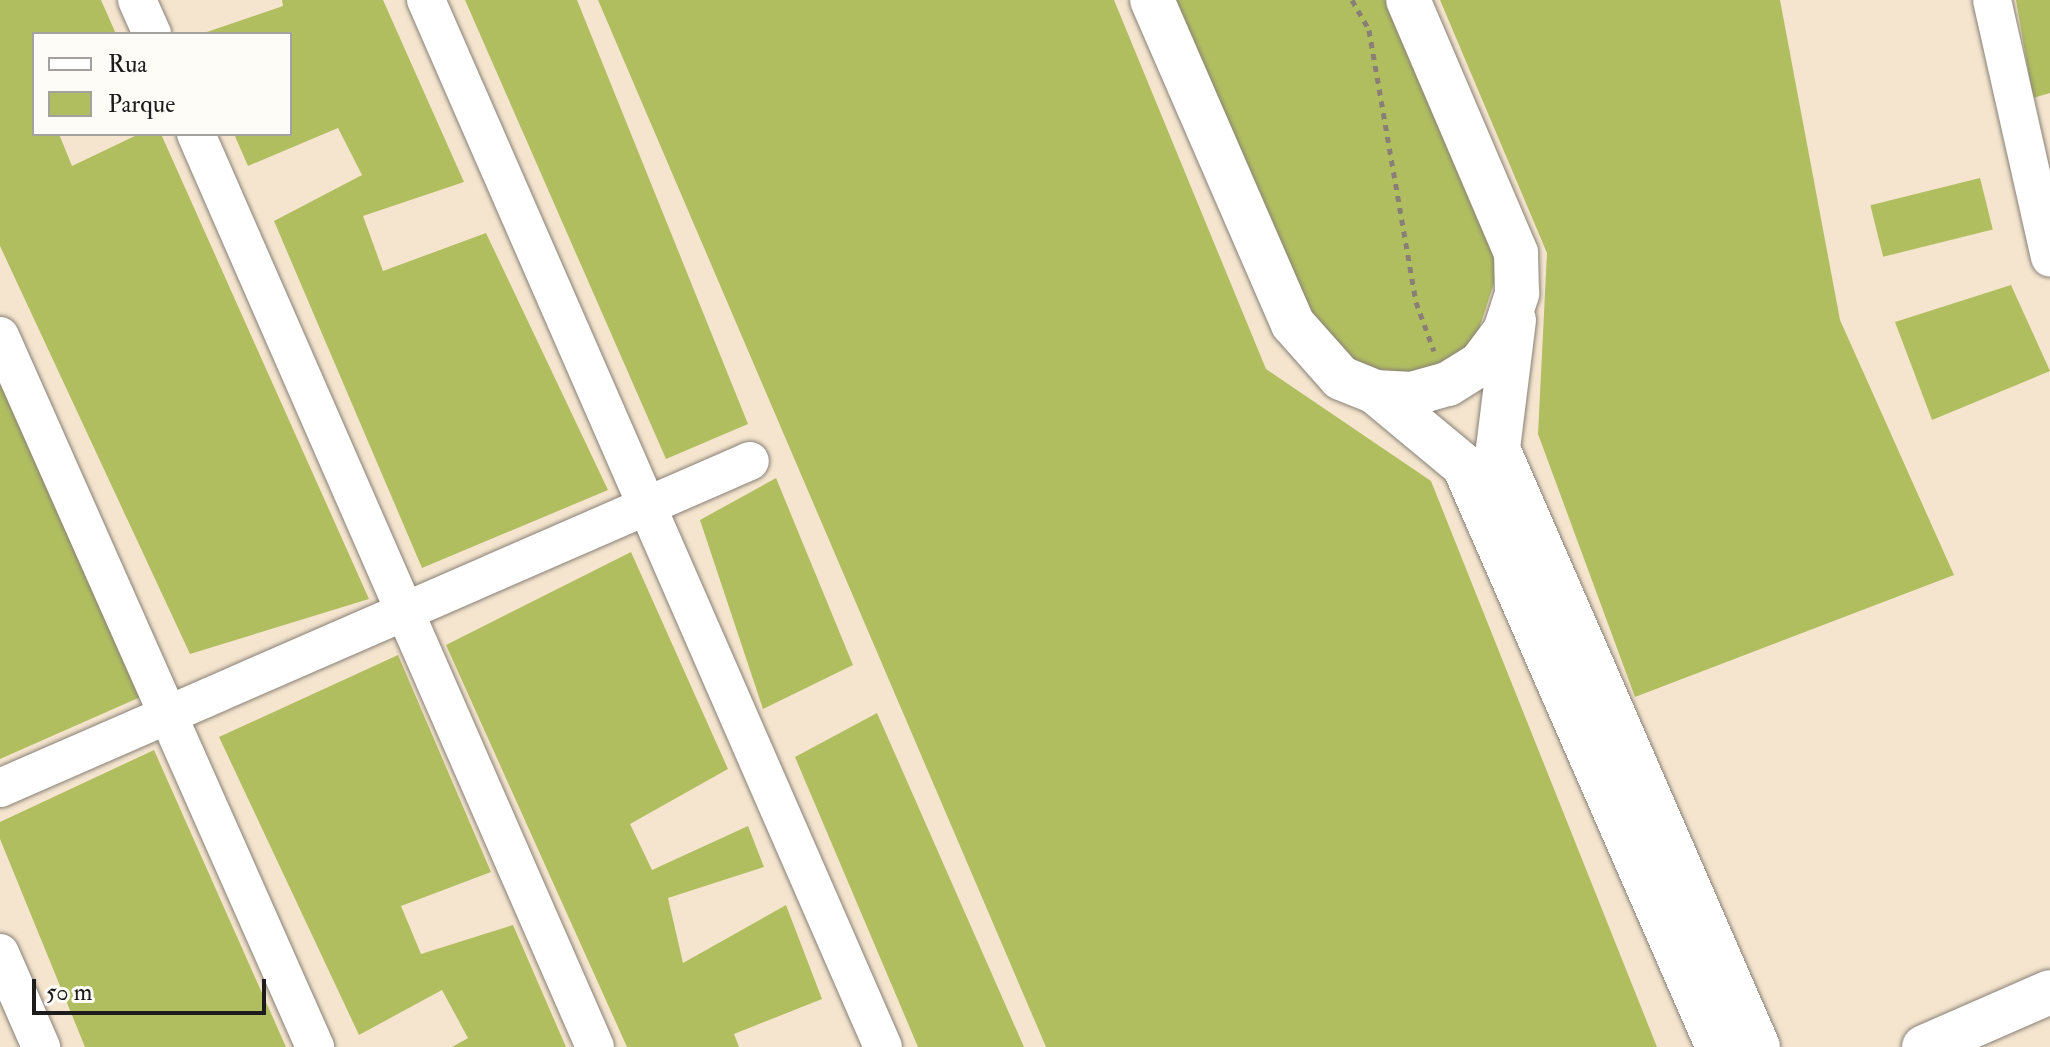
<!DOCTYPE html>
<style>
body{margin:0}
#map{position:relative;width:2050px;height:1047px;overflow:hidden;background:#f5e5cf;font-family:"IM FELL Double Pica",serif}
div>[style]{position:absolute}
[style*='--x']{left:calc(var(--x)*1px);top:calc(var(--y)*1px);width:calc(var(--w)*1px);rotate:calc(var(--a)*1deg)}
.green>*{inset:0;background:#b1be60;transform-origin:0 0}
.path>*{height:5px;margin-top:-2.5px;transform-origin:0;background:repeating-linear-gradient(90deg,#888076 0 6px,transparent 0 12px)}
.roads{filter:drop-shadow(0 0 2px #888076) drop-shadow(0 0 2px #888076)}
.minor>*{height:38px;margin:-19px;padding:0 19px;transform-origin:19px;border-radius:19px;background:#fff}
.tertiary>*{height:44px;margin:-22px;padding:0 22px;transform-origin:22px;border-radius:22px;background:#fff}
span{translate:-50% -50%;white-space:nowrap;text-align:center;line-height:1.15;-webkit-text-stroke:8px #fdfcf7;paint-order:stroke}
.legend{position:absolute;left:32px;top:32px;width:260px;height:104px;box-sizing:border-box;background:#fdfcf7;border:2px solid #a3a29f;margin:0;padding:10px 14px;list-style:none;font-size:24px;color:#1c1c1c}
.legend li{display:flex;align-items:center;gap:16px;height:40px}
.legend b{width:40px;border:2px solid #a3a29f}
.scale{position:absolute;left:32px;top:979px;width:234px;height:36px;box-sizing:border-box;border:4px solid #1c1c1c;border-top:0;padding-left:10px;font-size:24px;line-height:28px;white-space:nowrap;color:#1c1c1c;-webkit-text-stroke:6px #fdfcf7;paint-order:stroke}
</style>
<div id="map">
<div class="green">
<i style="clip-path:polygon(0 0,101px 0,116px 34px,34px 34px,34px 134px,59px 134px,72px 166px,139px 134px,161px 134px,369px 599px,190px 654px,0 246px)"></i>
<i style="clip-path:polygon(282px 0,383px 0,464px 182px,363px 216px,383px 271px,486px 233px,608px 490px,422px 568px,274px 221px,362px 175px,338px 128px,248px 166px,234px 134px,290px 134px,290px 34px,201px 34px,283px 6px)"></i>
<i style="clip-path:polygon(465px 0,577px 0,748px 424px,666px 459px)"></i>
<i style="clip-path:polygon(598px 0,1114px 0,1266px 369px,1431px 481px,1657px 1047px,1046px 1047px)"></i>
<i style="clip-path:polygon(1171px 0,1388px 0,1499px 268px,1476px 338px,1458px 358px,1414px 376px,1357px 366px,1314px 328px)"></i>
<i style="clip-path:polygon(1440px 0,1780px 0,1840px 320px,1954px 575px,1635px 697px,1538px 434px,1547px 253px)"></i>
<i style="clip-path:polygon(2016px 0,2050px 0,2050px 93px,2033px 98px)"></i>
<i style="left:1980px;top:178px;width:53px;height:113px;rotate:76deg"></i>
<i style="clip-path:polygon(2011px 285px,2050px 371px,1932px 420px,1895px 322px)"></i>
<i style="clip-path:polygon(0 369px,145px 695px,0 759px)"></i>
<i style="clip-path:polygon(776px 478px,853px 665px,763px 709px,700px 520px)"></i>
<i style="clip-path:polygon(631px 552px,728px 769px,630px 824px,652px 870px,748px 826px,764px 867px,668px 898px,683px 963px,786px 905px,822px 999px,734px 1034px,739px 1047px,627px 1047px,446px 645px)"></i>
<i style="clip-path:polygon(398px 655px,491px 872px,401px 906px,421px 954px,513px 925px,566px 1047px,452px 1047px,468px 1038px,442px 990px,359px 1035px,219px 737px)"></i>
<i style="clip-path:polygon(877px 713px,1024px 1047px,918px 1047px,795px 757px)"></i>
<i style="clip-path:polygon(154px 750px,286px 1047px,85px 1047px,0 839px,0 822px)"></i>
</div>
<div class="path">
<i style="--x:1352;--y:0;--w:34;--a:60"></i>
<i style="--x:1369;--y:30;--w:276;--a:80.2"></i>
<i style="--x:1416;--y:302;--w:52;--a:69.8"></i>
</div>
<div class="roads">
<div class="minor">
<i style="--x:137;--y:0;--w:37;--a:66"></i>
<i style="--x:426;--y:0;--w:1142;--a:66.42"></i>
<i style="--x:1992;--y:0;--w:264;--a:77.3"></i>
<i style="--x:196;--y:134;--w:996;--a:66.39"></i>
<i style="--x:0;--y:336;--w:778;--a:66.1"></i>
<i style="--x:0;--y:788;--w:818;--a:-23.56"></i>
<i style="--x:0;--y:953;--w:103;--a:66.4"></i>
</div>
<div class="tertiary">
<i style="--x:1152;--y:0;--w:353;--a:66.5"></i>
<i style="--x:1293;--y:324;--w:72;--a:48.4"></i>
<i style="--x:1341;--y:378;--w:37;--a:22"></i>
<i style="--x:1375;--y:392;--w:37;--a:3"></i>
<i style="--x:1412;--y:394;--w:37;--a:-16"></i>
<i style="--x:1448;--y:384;--w:39;--a:-32"></i>
<i style="--x:1481;--y:363;--w:40;--a:-53"></i>
<i style="--x:1505;--y:331;--w:40;--a:-72"></i>
<i style="--x:1517;--y:293;--w:40;--a:-91.4"></i>
<i style="--x:1516;--y:253;--w:275;--a:-113.1"></i>
<i style="--x:1514;--y:320;--w:130;--a:97.1"></i>
<i style="--x:1498;--y:449;--w:652;--a:66.5"></i>
<i style="--x:1375;--y:392;--w:116;--a:39.7"></i>
<i style="--x:1464;--y:466;--w:634;--a:66.39"></i>
<i style="--x:1924;--y:1047;--w:137;--a:-23.6"></i>
</div>
</div>
<ul class="legend">
<li><b style="height:10px;background:#fff"></b>Rua</li>
<li><b style="height:22px;background:#b1be60"></b>Parque</li>
</ul>
<div class="scale">50 m</div>
</div>
